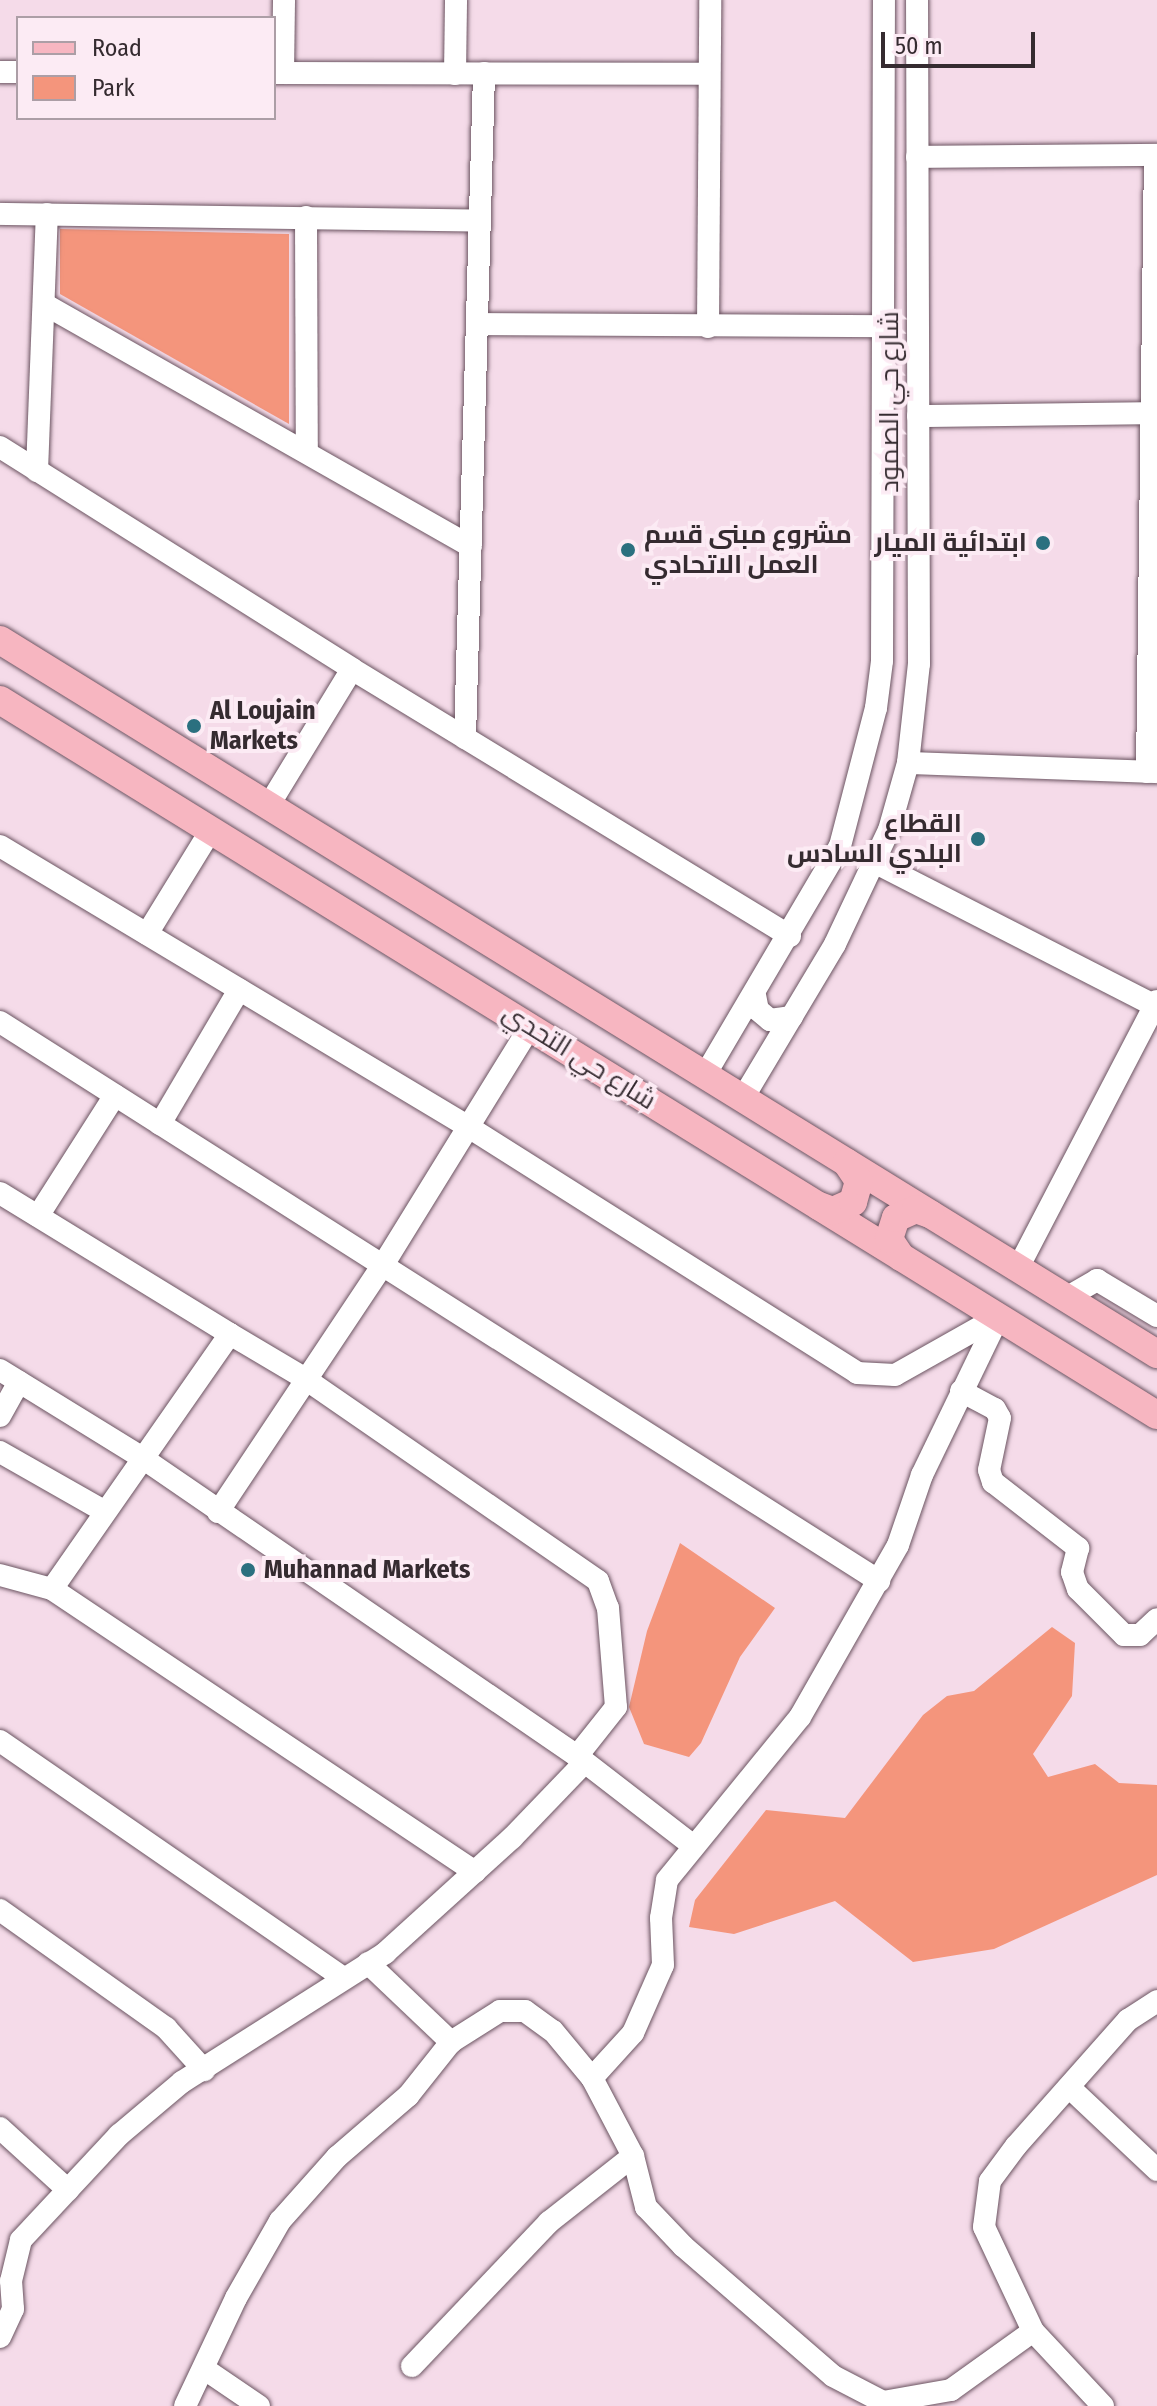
<!DOCTYPE html>
<meta charset="utf-8">
<style>
body{margin:0}
#map{position:relative;width:1157px;height:2406px;overflow:hidden;background:#f5dbe9;font-family:"Fira Sans Condensed",Cairo,sans-serif}
div>[style]{position:absolute}
[style*='--x']{left:calc(var(--x)*1px);top:calc(var(--y)*1px);width:calc(var(--w)*1px);rotate:calc(var(--a)*1deg)}
.green>*{inset:0;background:#f4957c}
.roads{filter:drop-shadow(0 0 2px #6b5461) drop-shadow(0 0 2px #6b5461)}
.minor>*{height:22px;margin:-11px;padding:0 11px;transform-origin:11px;border-radius:11px;background:#fff}
.major>*{height:28px;margin:-14px;padding:0 14px;transform-origin:14px;border-radius:14px;background:#f7b6c1}
.dots>*{width:22px;height:22px;translate:-50% -50%;box-sizing:border-box;border:4px solid #fcebf4;border-radius:50%}
span{translate:-50% -50%;white-space:nowrap;text-align:center;line-height:1.15;-webkit-text-stroke:8px #fcebf4;paint-order:stroke}
.street-label{font-size:26px;color:#352b30}
.poi-label{font-size:26px;color:#352b30;font-weight:700}
.left{translate:0 -50%;text-align:left}
.right{translate:-100% -50%;text-align:right}
.legend{position:absolute;left:16px;top:16px;width:260px;height:104px;box-sizing:border-box;background:#fcebf4;border:2px solid #ac9ea6;margin:0;padding:10px 14px;list-style:none;font-size:24px;color:#352b30}
.legend li{display:flex;align-items:center;gap:16px;height:40px}
.legend b{width:40px;border:2px solid #ac9ea6}
.scale{position:absolute;left:881px;top:32px;width:154px;height:36px;box-sizing:border-box;border:4px solid #352b30;border-top:0;padding-left:10px;font-size:24px;line-height:28px;white-space:nowrap;color:#352b30;-webkit-text-stroke:6px #fcebf4;paint-order:stroke}
</style>
<div id="map">
<div class="green">
<i style="clip-path:polygon(60px 229px,289px 234px,289px 424px,60px 294px)"></i>
<i style="clip-path:polygon(680px 1543px,775px 1608px,740px 1657px,701px 1743px,689px 1757px,644px 1744px,629px 1707px,647px 1631px)"></i>
<i style="clip-path:polygon(1052px 1627px,1075px 1643px,1072px 1696px,1033px 1754px,1048px 1777px,1095px 1764px,1119px 1783px,1157px 1785px,1157px 1875px,994px 1949px,913px 1962px,835px 1901px,734px 1934px,689px 1927px,695px 1900px,766px 1810px,845px 1818px,923px 1715px,947px 1696px,974px 1691px)"></i>
</div>
<div class="roads">
<div class="minor">
<i style="--x:0;--y:72;--w:18;--a:0"></i>
<i style="--x:274;--y:73;--w:435;--a:0.1"></i>
<i style="--x:283;--y:73;--w:73;--a:-89.2"></i>
<i style="--x:455;--y:74;--w:74;--a:-89.2"></i>
<i style="--x:917;--y:157;--w:240;--a:-0.5"></i>
<i style="--x:0;--y:214;--w:480;--a:0.8"></i>
<i style="--x:306;--y:217;--w:234;--a:89.8"></i>
<i style="--x:44;--y:304;--w:491;--a:29.6"></i>
<i style="--x:477;--y:324;--w:407;--a:0.3"></i>
<i style="--x:708;--y:327;--w:327;--a:-89.6"></i>
<i style="--x:918;--y:416;--w:234;--a:-0.7"></i>
<i style="--x:0;--y:447;--w:416;--a:32.2"></i>
<i style="--x:352;--y:669;--w:513;--a:31.37"></i>
<i style="--x:37;--y:471;--w:257;--a:-87.8"></i>
<i style="--x:465;--y:738;--w:665;--a:-88.36"></i>
<i style="--x:908;--y:763;--w:249;--a:2.1"></i>
<i style="--x:1147;--y:772;--w:617;--a:-89.26"></i>
<i style="--x:269;--y:805;--w:159;--a:-58.6"></i>
<i style="--x:0;--y:846;--w:545;--a:30.95"></i>
<i style="--x:467;--y:1126;--w:462;--a:32.3"></i>
<i style="--x:857;--y:1373;--w:38;--a:3"></i>
<i style="--x:895;--y:1375;--w:118;--a:-29.4"></i>
<i style="--x:874;--y:862;--w:318;--a:27.1"></i>
<i style="--x:147;--y:934;--w:122;--a:-58.4"></i>
<i style="--x:755;--y:995;--w:15;--a:79"></i>
<i style="--x:758;--y:1010;--w:16;--a:40"></i>
<i style="--x:770;--y:1020;--w:22;--a:-8"></i>
<i style="--x:0;--y:1022;--w:1042;--a:32.45"></i>
<i style="--x:705;--y:1075;--w:266;--a:-59.5"></i>
<i style="--x:840;--y:846;--w:143;--a:-75.4"></i>
<i style="--x:876;--y:708;--w:47;--a:-82.7"></i>
<i style="--x:882;--y:661;--w:661;--a:-89.83"></i>
<i style="--x:743;--y:1098;--w:179;--a:-59.1"></i>
<i style="--x:835;--y:944;--w:126;--a:-64.7"></i>
<i style="--x:889;--y:830;--w:70;--a:-74.2"></i>
<i style="--x:908;--y:763;--w:100;--a:-83.7"></i>
<i style="--x:919;--y:664;--w:664;--a:-90.17"></i>
<i style="--x:160;--y:1124;--w:156;--a:-59.5"></i>
<i style="--x:0;--y:1193;--w:270;--a:31.5"></i>
<i style="--x:38;--y:1216;--w:143;--a:-57.5"></i>
<i style="--x:1018;--y:1268;--w:301;--a:-62.5"></i>
<i style="--x:1066;--y:1298;--w:36;--a:-30"></i>
<i style="--x:1097;--y:1280;--w:70;--a:31"></i>
<i style="--x:0;--y:1370;--w:166;--a:31.7"></i>
<i style="--x:141;--y:1457;--w:529;--a:34.44"></i>
<i style="--x:577;--y:1756;--w:144;--a:37.7"></i>
<i style="--x:961;--y:1391;--w:38;--a:28"></i>
<i style="--x:995;--y:1409;--w:10;--a:61"></i>
<i style="--x:1000;--y:1418;--w:53;--a:101.9"></i>
<i style="--x:989;--y:1470;--w:13;--a:72"></i>
<i style="--x:993;--y:1482;--w:108;--a:37.8"></i>
<i style="--x:1078;--y:1548;--w:25;--a:104"></i>
<i style="--x:1072;--y:1572;--w:18;--a:71"></i>
<i style="--x:1078;--y:1589;--w:65;--a:45"></i>
<i style="--x:1124;--y:1635;--w:16;--a:0"></i>
<i style="--x:1140;--y:1635;--w:23;--a:-43"></i>
<i style="--x:0;--y:1416;--w:39;--a:-61"></i>
<i style="--x:0;--y:1452;--w:120;--a:29.6"></i>
<i style="--x:218;--y:1512;--w:297;--a:-56.3"></i>
<i style="--x:383;--y:1265;--w:280;--a:-58.3"></i>
<i style="--x:0;--y:1575;--w:54;--a:15.1"></i>
<i style="--x:52;--y:1589;--w:509;--a:33.78"></i>
<i style="--x:52;--y:1589;--w:311;--a:-55.1"></i>
<i style="--x:230;--y:1334;--w:86;--a:30.7"></i>
<i style="--x:304;--y:1378;--w:357;--a:34.6"></i>
<i style="--x:598;--y:1581;--w:29;--a:70"></i>
<i style="--x:608;--y:1608;--w:99;--a:85.4"></i>
<i style="--x:616;--y:1707;--w:63;--a:128.5"></i>
<i style="--x:0;--y:1741;--w:416;--a:34.6"></i>
<i style="--x:0;--y:1910;--w:204;--a:35.4"></i>
<i style="--x:166;--y:2028;--w:57;--a:47.9"></i>
<i style="--x:368;--y:1963;--w:115;--a:43.6"></i>
<i style="--x:592;--y:2078;--w:61;--a:-47.7"></i>
<i style="--x:633;--y:2033;--w:74;--a:-66.2"></i>
<i style="--x:663;--y:1965;--w:47;--a:-92.4"></i>
<i style="--x:661;--y:1918;--w:38;--a:-81"></i>
<i style="--x:667;--y:1880;--w:210;--a:-50.8"></i>
<i style="--x:800;--y:1717;--w:198;--a:-60.3"></i>
<i style="--x:898;--y:1545;--w:74;--a:-71.1"></i>
<i style="--x:922;--y:1475;--w:174;--a:-64.2"></i>
<i style="--x:1069;--y:2087;--w:121;--a:43.3"></i>
<i style="--x:0;--y:2128;--w:92;--a:42.4"></i>
<i style="--x:0;--y:2337;--w:31;--a:-65"></i>
<i style="--x:13;--y:2309;--w:28;--a:-94"></i>
<i style="--x:11;--y:2281;--w:42;--a:-76.3"></i>
<i style="--x:21;--y:2240;--w:144;--a:-47"></i>
<i style="--x:119;--y:2135;--w:82;--a:-40.1"></i>
<i style="--x:182;--y:2082;--w:241;--a:-32.4"></i>
<i style="--x:385;--y:1953;--w:171;--a:-42.2"></i>
<i style="--x:512;--y:1838;--w:105;--a:-46.2"></i>
<i style="--x:412;--y:2366;--w:199;--a:-46.4"></i>
<i style="--x:549;--y:2222;--w:107;--a:-38.2"></i>
<i style="--x:206;--y:2370;--w:64;--a:34.2"></i>
<i style="--x:185;--y:2406;--w:119;--a:-64.7"></i>
<i style="--x:236;--y:2298;--w:89;--a:-60.3"></i>
<i style="--x:280;--y:2221;--w:86;--a:-48.3"></i>
<i style="--x:337;--y:2157;--w:94;--a:-40.7"></i>
<i style="--x:408;--y:2096;--w:69;--a:-51.5"></i>
<i style="--x:451;--y:2042;--w:58;--a:-32.3"></i>
<i style="--x:500;--y:2011;--w:25;--a:0"></i>
<i style="--x:525;--y:2011;--w:34;--a:36"></i>
<i style="--x:553;--y:2031;--w:61;--a:50.3"></i>
<i style="--x:592;--y:2078;--w:88;--a:62.3"></i>
<i style="--x:633;--y:2156;--w:53;--a:75.7"></i>
<i style="--x:646;--y:2207;--w:54;--a:46.5"></i>
<i style="--x:683;--y:2246;--w:198;--a:40.9"></i>
<i style="--x:833;--y:2376;--w:56;--a:27.5"></i>
<i style="--x:883;--y:2402;--w:69;--a:-10"></i>
<i style="--x:951;--y:2390;--w:101;--a:-35.7"></i>
<i style="--x:1103;--y:2406;--w:103;--a:-133"></i>
<i style="--x:1033;--y:2331;--w:115;--a:-115.2"></i>
<i style="--x:984;--y:2227;--w:46;--a:-82.6"></i>
<i style="--x:990;--y:2181;--w:44;--a:-53.4"></i>
<i style="--x:1016;--y:2146;--w:169;--a:-48.4"></i>
<i style="--x:1128;--y:2020;--w:35;--a:-33"></i>
</div>
<div class="major">
<i style="--x:0;--y:640;--w:1360;--a:31.68"></i>
<i style="--x:0;--y:700;--w:1360;--a:31.72"></i>
<i style="--x:819;--y:1206;--w:15;--a:20"></i>
<i style="--x:833;--y:1211;--w:22;--a:-24"></i>
<i style="--x:853;--y:1202;--w:22;--a:-74"></i>
<i style="--x:859;--y:1181;--w:22;--a:-124"></i>
<i style="--x:901;--y:1257;--w:22;--a:-124"></i>
<i style="--x:889;--y:1239;--w:22;--a:-72"></i>
<i style="--x:896;--y:1218;--w:22;--a:-24"></i>
<i style="--x:916;--y:1209;--w:15;--a:20"></i>
</div>
</div>
<div class="dots">
<i style="left:1043px;top:543px;background:#2b707f"></i>
<i style="left:628px;top:550px;background:#2b707f"></i>
<i style="left:194px;top:726px;background:#2b707f"></i>
<i style="left:978px;top:839px;background:#2b707f"></i>
<i style="left:248px;top:1570px;background:#2b707f"></i>
</div>
<div class="street-label">
<span style="left:890px;top:402px;rotate:-90deg">شارع حي الصمود</span>
<span style="left:579px;top:1057px;rotate:32deg">شارع حي التحدي</span>
</div>
<div class="poi-label">
<span class="left" style="left:644px;top:550px">مشروع مبنى قسم<br>العمل الاتحادي</span>
<span class="right" style="left:1027px;top:543px">ابتدائية الميار</span>
<span class="left" style="left:210px;top:726px">Al Loujain<br>Markets</span>
<span class="right" style="left:962px;top:839px">القطاع<br>البلدي السادس</span>
<span class="left" style="left:264px;top:1570px">Muhannad Markets</span>
</div>
<ul class="legend">
<li><b style="height:10px;background:#f7b6c1"></b>Road</li>
<li><b style="height:22px;background:#f4957c"></b>Park</li>
</ul>
<div class="scale">50 m</div>
</div>
